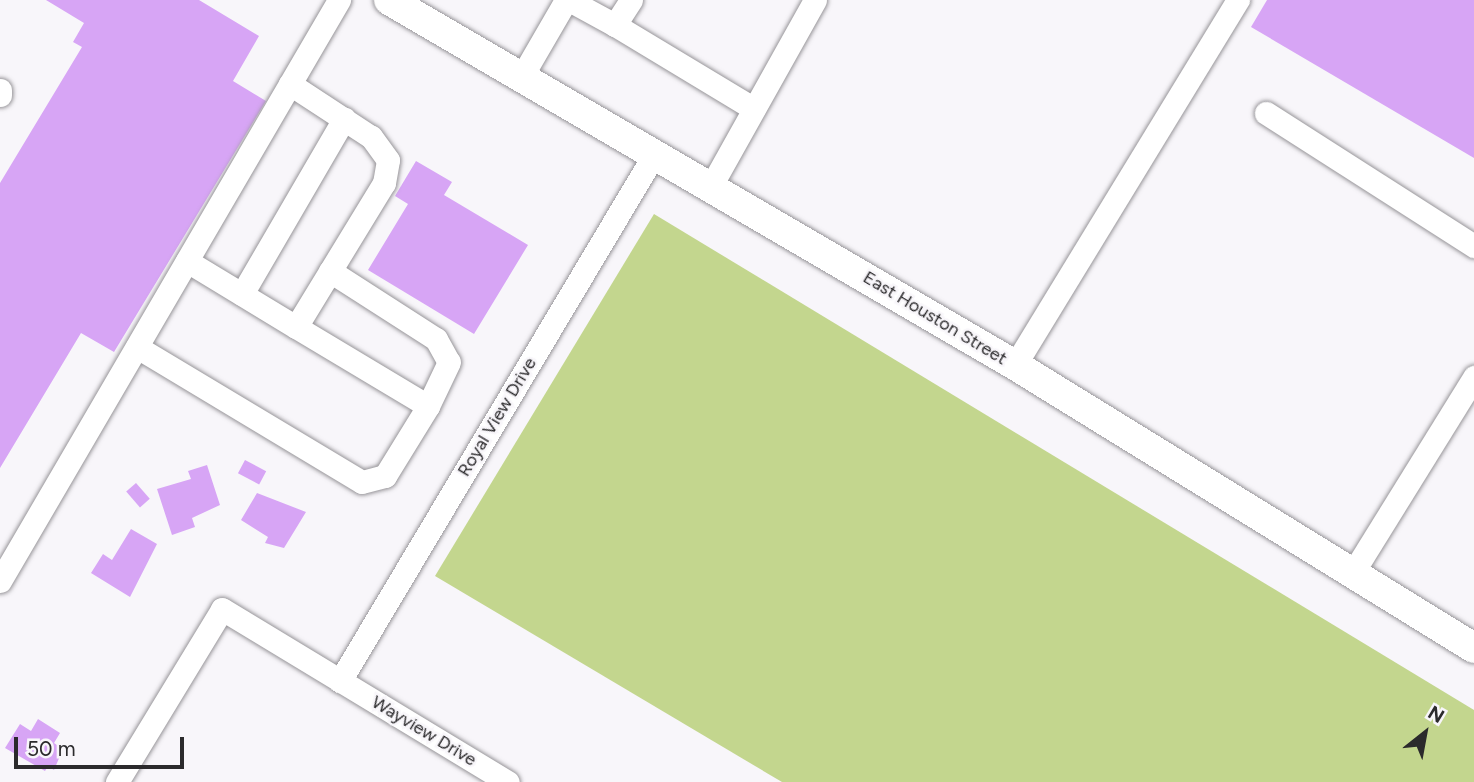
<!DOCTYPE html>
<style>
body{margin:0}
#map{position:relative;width:1474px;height:782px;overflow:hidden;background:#f8f6fa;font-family:Figtree,sans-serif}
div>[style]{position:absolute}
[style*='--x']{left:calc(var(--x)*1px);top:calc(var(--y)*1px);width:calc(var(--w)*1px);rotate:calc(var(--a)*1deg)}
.green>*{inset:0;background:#c3d68e}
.building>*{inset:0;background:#d7a5f5;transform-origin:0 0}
.roads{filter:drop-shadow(0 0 2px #979599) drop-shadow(0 0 2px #979599)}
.minor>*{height:23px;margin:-11.5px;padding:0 11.5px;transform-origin:11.5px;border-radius:11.5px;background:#fff}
.major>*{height:30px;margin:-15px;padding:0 15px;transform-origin:15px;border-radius:15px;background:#fff}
span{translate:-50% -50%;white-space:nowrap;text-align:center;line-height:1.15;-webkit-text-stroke:5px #f8f6fa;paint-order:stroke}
.street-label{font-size:18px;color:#2b2a2c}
.north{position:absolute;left:1390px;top:698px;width:70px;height:70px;-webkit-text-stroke:5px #f8f6fa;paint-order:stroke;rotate:31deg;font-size:19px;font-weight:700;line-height:28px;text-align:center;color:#2b2a2c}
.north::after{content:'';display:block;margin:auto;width:24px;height:32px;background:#2b2a2c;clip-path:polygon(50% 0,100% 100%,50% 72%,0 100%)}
.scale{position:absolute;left:14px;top:737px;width:170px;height:32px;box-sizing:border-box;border:4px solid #2b2a2c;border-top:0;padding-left:9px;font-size:21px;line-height:24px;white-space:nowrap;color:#2b2a2c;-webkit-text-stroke:5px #f8f6fa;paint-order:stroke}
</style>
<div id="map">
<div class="green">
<i style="clip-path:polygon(654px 214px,1474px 710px,1474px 782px,782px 782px,435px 576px)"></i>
</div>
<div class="building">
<i style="clip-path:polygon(46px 0,199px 0,259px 36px,233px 81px,266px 101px,114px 352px,81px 333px,0 468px,0 183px,82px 47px,73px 42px,84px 23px)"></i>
<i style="clip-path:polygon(1267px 0,1474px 0,1474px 158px,1251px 27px)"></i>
<i style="clip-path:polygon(416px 161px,452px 182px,444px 195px,528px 245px,474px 334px,368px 270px,408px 204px,395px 196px)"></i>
<i style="left:245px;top:460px;width:24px;height:15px;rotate:28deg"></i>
<i style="clip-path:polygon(207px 465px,220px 505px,192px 518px,195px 527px,172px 535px,157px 489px,191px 479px,188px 471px)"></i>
<i style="left:136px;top:483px;width:21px;height:13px;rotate:49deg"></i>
<i style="clip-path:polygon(257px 493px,306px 512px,284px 548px,265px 543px,268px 537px,241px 520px)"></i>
<i style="clip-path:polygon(131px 529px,157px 544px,130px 597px,91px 573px,103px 554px,112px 560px)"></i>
<i style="clip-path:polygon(38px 719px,60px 733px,54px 743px,63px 749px,54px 770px,48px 766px,45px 771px,5px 748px,20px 724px,31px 731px)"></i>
</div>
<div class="roads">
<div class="minor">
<i style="--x:569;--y:0;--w:52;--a:28.5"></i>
<i style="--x:631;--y:0;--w:30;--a:123"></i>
<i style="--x:615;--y:25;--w:162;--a:31.1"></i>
<i style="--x:522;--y:76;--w:88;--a:-59.9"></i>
<i style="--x:0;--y:90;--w:5;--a:90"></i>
<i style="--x:1266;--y:113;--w:247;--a:32.6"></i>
<i style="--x:711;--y:186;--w:213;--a:-60.8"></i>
<i style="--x:187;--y:261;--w:127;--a:31.2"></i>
<i style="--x:330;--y:271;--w:126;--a:32.7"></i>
<i style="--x:436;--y:339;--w:26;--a:61"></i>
<i style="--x:449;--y:362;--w:49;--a:115.5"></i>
<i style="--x:242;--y:294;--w:203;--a:-59.8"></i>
<i style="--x:137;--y:347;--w:262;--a:31"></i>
<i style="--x:362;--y:482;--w:24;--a:-15"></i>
<i style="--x:385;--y:476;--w:82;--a:-58.4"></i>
<i style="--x:428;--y:406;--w:154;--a:-149.1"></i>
<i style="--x:296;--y:327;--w:169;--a:-58.6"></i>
<i style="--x:384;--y:183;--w:23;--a:-80"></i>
<i style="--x:388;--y:160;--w:29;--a:-126"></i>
<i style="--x:371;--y:137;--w:97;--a:-146.8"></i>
<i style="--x:1015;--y:365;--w:428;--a:-58.6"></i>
<i style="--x:1352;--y:574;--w:232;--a:-58.2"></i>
<i style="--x:0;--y:581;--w:673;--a:-59.74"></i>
<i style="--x:340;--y:681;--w:615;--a:-59.18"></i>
<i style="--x:117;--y:782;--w:202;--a:-58.7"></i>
<i style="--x:222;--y:609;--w:334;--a:31.2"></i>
</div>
<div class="major">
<i style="--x:389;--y:0;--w:725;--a:30.25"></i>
<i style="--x:1015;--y:365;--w:539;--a:31.66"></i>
</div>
</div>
<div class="street-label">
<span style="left:935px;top:318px;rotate:31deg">East Houston Street</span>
<span style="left:497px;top:417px;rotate:-59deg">Royal View Drive</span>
<span style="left:424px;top:731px;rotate:31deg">Wayview Drive</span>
</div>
<div class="north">N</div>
<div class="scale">50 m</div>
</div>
